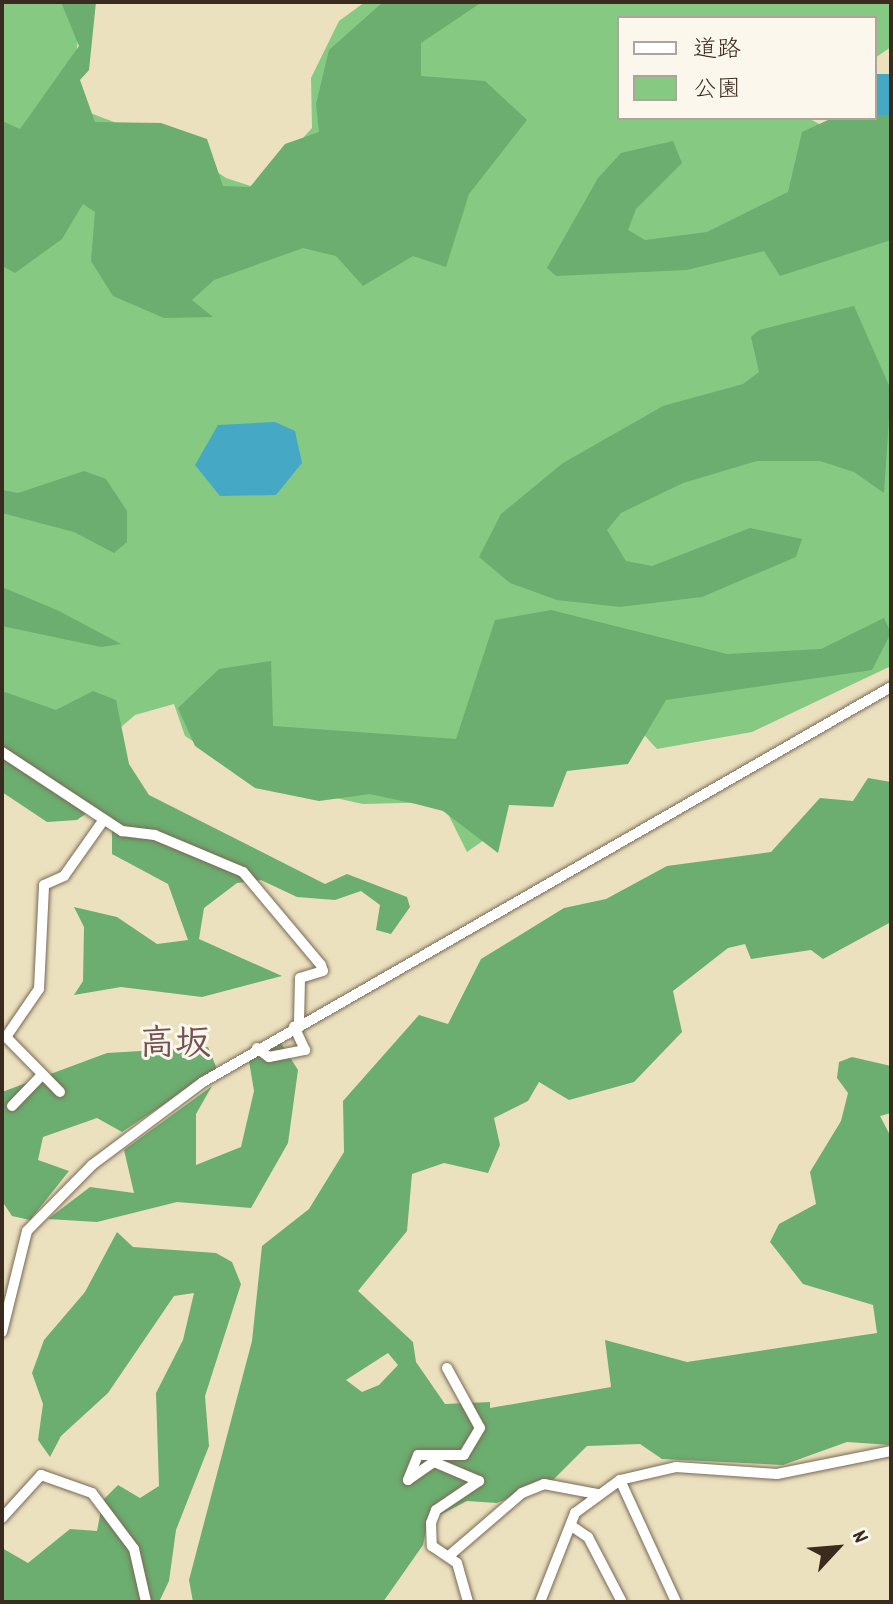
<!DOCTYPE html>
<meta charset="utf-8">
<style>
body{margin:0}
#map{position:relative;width:893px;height:1604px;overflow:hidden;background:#ece1bf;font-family:Dekko,"Klee One",sans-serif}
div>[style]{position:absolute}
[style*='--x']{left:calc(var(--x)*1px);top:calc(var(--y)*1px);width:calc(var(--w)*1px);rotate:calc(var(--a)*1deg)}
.green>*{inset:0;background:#86c982}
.forest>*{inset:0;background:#6cad70}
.water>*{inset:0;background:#45a8c5;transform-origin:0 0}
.roads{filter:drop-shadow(0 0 2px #796a56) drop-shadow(0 0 2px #796a56)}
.minor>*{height:10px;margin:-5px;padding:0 5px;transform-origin:5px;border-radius:5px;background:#fff}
span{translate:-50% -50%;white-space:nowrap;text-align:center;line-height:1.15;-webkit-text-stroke:6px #fbf7ec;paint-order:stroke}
.quarter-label{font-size:36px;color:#745254;font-weight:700}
.frame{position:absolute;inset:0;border:4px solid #3b2a1e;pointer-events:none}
.legend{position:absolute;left:617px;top:16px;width:260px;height:104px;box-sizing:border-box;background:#fbf7ec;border:2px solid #aea59a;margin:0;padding:10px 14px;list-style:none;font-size:24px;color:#3b2a1e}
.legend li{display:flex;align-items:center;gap:16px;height:40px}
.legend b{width:40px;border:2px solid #aea59a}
.north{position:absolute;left:797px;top:1508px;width:80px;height:80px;-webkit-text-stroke:6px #fbf7ec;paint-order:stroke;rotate:64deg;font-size:22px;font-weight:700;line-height:32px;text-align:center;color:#3b2a1e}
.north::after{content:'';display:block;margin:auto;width:28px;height:36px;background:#3b2a1e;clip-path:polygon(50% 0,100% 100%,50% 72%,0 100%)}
</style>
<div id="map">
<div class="green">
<i style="clip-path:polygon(2px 2px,81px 2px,72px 106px,182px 148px,226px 178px,257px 188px,312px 128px,311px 78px,339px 21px,365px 2px,891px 2px,891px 47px,875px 58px,875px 18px,619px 18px,619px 118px,808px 118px,829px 129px,891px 128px,891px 666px,752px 732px,657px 749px,635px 725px,511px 777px,504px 826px,467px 852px,442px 802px,363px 804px,254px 780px,185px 736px,174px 704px,135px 715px,61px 779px,2px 751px)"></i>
</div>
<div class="forest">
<i style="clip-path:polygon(61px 2px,96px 2px,89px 70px,80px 80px,95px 122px,161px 123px,207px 139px,223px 186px,250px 187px,285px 144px,319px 132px,316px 104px,329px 50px,383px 2px,482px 2px,421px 43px,421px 76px,485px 81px,527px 120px,469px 194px,446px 267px,413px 256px,363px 286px,336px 256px,303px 248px,214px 280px,192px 300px,213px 317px,164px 318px,113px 296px,91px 261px,95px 212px,83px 204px,62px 239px,15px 273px,2px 266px,2px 121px,20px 129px,79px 46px)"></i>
<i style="clip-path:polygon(891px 113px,891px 240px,780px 276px,764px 251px,687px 270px,556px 276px,547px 268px,598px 178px,621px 153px,673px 141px,682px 163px,636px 209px,628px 230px,645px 240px,707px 232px,788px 192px,802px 132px,828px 120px)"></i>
<i style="clip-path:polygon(854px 306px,891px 390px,884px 493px,854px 472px,820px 461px,757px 461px,683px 483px,621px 513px,607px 530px,626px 561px,652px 566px,750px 528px,802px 539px,796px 557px,702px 597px,620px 607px,557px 600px,510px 583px,479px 557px,501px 514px,563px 463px,663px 406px,743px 384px,759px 372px,751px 337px,759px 330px)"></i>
<i style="clip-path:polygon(84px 471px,106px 479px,127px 511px,127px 542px,114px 553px,74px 532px,2px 513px,2px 490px,18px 493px)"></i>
<i style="clip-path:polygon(2px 587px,59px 611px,121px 644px,101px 647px,2px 626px)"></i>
<i style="clip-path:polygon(551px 610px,727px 654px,821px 649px,884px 618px,891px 633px,872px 670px,666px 700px,628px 764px,567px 771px,553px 807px,509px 805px,498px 853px,443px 811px,416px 804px,370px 794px,319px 801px,255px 788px,195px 746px,178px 708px,219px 669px,271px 661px,273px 726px,456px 739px,495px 620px)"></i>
<i style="clip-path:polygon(2px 691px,56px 710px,93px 691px,116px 700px,129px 764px,149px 795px,325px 884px,347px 874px,407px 897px,410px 907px,391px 934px,376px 930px,380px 905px,361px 891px,335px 900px,297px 897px,261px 880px,237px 883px,204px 908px,199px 939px,282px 976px,202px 997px,121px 987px,74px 995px,83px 981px,84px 927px,74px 907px,117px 917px,157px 944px,188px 940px,168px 884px,112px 854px,112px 818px,94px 808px,77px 820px,47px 822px,2px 792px)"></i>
<i style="clip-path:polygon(evenodd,868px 778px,891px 782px,891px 922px,823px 959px,811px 950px,751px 959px,745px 944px,728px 948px,673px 991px,682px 1032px,634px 1082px,569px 1100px,539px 1082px,528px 1101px,494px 1118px,500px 1145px,488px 1173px,444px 1163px,412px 1174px,407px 1231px,358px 1291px,413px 1342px,416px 1362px,445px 1404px,490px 1402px,490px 1408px,611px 1387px,605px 1340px,687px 1362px,877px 1333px,873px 1305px,803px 1284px,770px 1242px,779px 1224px,816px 1204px,810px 1172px,841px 1121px,848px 1093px,837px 1078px,839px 1062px,852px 1057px,891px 1066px,891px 1113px,880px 1116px,891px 1137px,891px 1445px,847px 1442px,783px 1465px,662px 1459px,640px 1444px,587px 1446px,553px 1480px,497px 1503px,467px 1501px,428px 1521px,423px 1545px,383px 1602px,193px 1602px,189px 1580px,252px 1341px,262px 1246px,309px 1209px,344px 1152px,343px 1101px,419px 1015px,448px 1024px,481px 959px,564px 908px,606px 899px,667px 866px,771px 852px,820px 798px,853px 801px,868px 778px,388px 1353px,398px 1365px,379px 1385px,362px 1392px,346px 1380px,388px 1353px)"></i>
<i style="clip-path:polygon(281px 1043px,298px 1070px,288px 1143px,251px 1208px,177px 1202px,97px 1222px,48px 1219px,90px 1187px,134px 1193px,124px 1150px,212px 1086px,196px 1114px,196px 1165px,241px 1147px,254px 1091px,249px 1061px)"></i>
<i style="clip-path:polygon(208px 1047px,217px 1069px,122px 1132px,97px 1118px,43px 1137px,38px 1160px,69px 1171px,30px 1220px,12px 1216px,2px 1201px,2px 1092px,107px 1053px)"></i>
<i style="clip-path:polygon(117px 1232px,133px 1247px,216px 1253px,232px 1262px,241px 1284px,205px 1396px,209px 1446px,176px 1530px,169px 1581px,159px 1602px,2px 1602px,2px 1548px,28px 1563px,70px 1529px,97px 1531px,103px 1500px,118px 1485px,140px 1498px,159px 1486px,156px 1393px,183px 1340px,194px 1293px,174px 1296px,108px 1393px,61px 1436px,50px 1457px,38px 1440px,43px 1404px,32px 1373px,44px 1340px,85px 1292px)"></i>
</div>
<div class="water">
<i style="left:891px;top:74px;width:41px;height:16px;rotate:90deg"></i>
<i style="clip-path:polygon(275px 422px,295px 431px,302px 463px,276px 495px,220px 496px,195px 465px,218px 425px)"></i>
</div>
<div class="roads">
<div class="minor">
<i style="--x:2;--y:752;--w:144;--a:33.4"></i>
<i style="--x:122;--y:831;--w:33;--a:7"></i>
<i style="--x:155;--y:835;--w:95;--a:22.8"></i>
<i style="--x:243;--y:872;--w:121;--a:50"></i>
<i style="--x:321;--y:965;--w:6;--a:72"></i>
<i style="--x:323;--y:971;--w:24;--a:163"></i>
<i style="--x:300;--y:978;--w:44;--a:91.3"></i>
<i style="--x:257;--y:1048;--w:15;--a:37"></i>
<i style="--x:269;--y:1057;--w:37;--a:-11"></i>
<i style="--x:305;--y:1050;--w:26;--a:-115"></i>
<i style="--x:60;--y:1092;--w:77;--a:-134.5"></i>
<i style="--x:6;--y:1037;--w:58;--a:-55.5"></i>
<i style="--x:39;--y:989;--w:104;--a:-87.2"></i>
<i style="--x:44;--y:885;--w:22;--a:-24"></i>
<i style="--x:64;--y:876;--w:67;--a:-54.7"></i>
<i style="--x:12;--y:1106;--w:42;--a:-46"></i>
<i style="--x:2;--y:1332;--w:104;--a:-76.1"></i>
<i style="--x:27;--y:1231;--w:93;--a:-45.4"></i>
<i style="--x:92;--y:1165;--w:139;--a:-36.8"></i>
<i style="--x:203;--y:1082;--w:793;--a:-29.86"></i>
<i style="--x:447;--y:1368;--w:68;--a:61.2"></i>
<i style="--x:480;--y:1428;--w:31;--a:121"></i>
<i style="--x:464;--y:1455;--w:46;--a:180"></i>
<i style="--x:418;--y:1455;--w:27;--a:112"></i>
<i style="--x:408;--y:1480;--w:32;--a:-35"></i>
<i style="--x:434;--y:1462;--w:49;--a:22.9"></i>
<i style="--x:479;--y:1481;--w:52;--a:146"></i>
<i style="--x:436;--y:1510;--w:14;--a:111"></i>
<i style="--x:431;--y:1523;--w:23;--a:88"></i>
<i style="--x:432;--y:1546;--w:30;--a:34"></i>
<i style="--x:457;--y:1563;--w:41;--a:74.2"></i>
<i style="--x:620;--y:1480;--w:134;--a:65.3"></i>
<i style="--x:2;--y:1518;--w:58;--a:-47.8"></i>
<i style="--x:41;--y:1475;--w:54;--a:19.4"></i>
<i style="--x:92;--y:1493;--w:70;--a:53.1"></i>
<i style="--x:134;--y:1549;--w:54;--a:77.2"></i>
<i style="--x:573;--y:1527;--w:18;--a:34"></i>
<i style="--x:588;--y:1537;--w:73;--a:62.4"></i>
<i style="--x:450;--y:1555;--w:95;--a:-40.7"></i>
<i style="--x:522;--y:1493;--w:24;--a:-22"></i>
<i style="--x:544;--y:1484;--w:54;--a:10.7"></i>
<i style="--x:540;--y:1602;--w:96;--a:-68.5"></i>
<i style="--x:575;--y:1513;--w:56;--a:-36.3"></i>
<i style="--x:620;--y:1480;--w:57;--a:-13.1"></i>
<i style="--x:676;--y:1467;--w:101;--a:4"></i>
<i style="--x:777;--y:1474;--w:116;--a:-11.4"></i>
</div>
</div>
<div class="quarter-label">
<span style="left:175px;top:1048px">高坂</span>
</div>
<div class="frame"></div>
<ul class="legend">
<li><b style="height:10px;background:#fff"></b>道路</li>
<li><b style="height:22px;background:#86c982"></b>公園</li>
</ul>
<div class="north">N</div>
</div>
